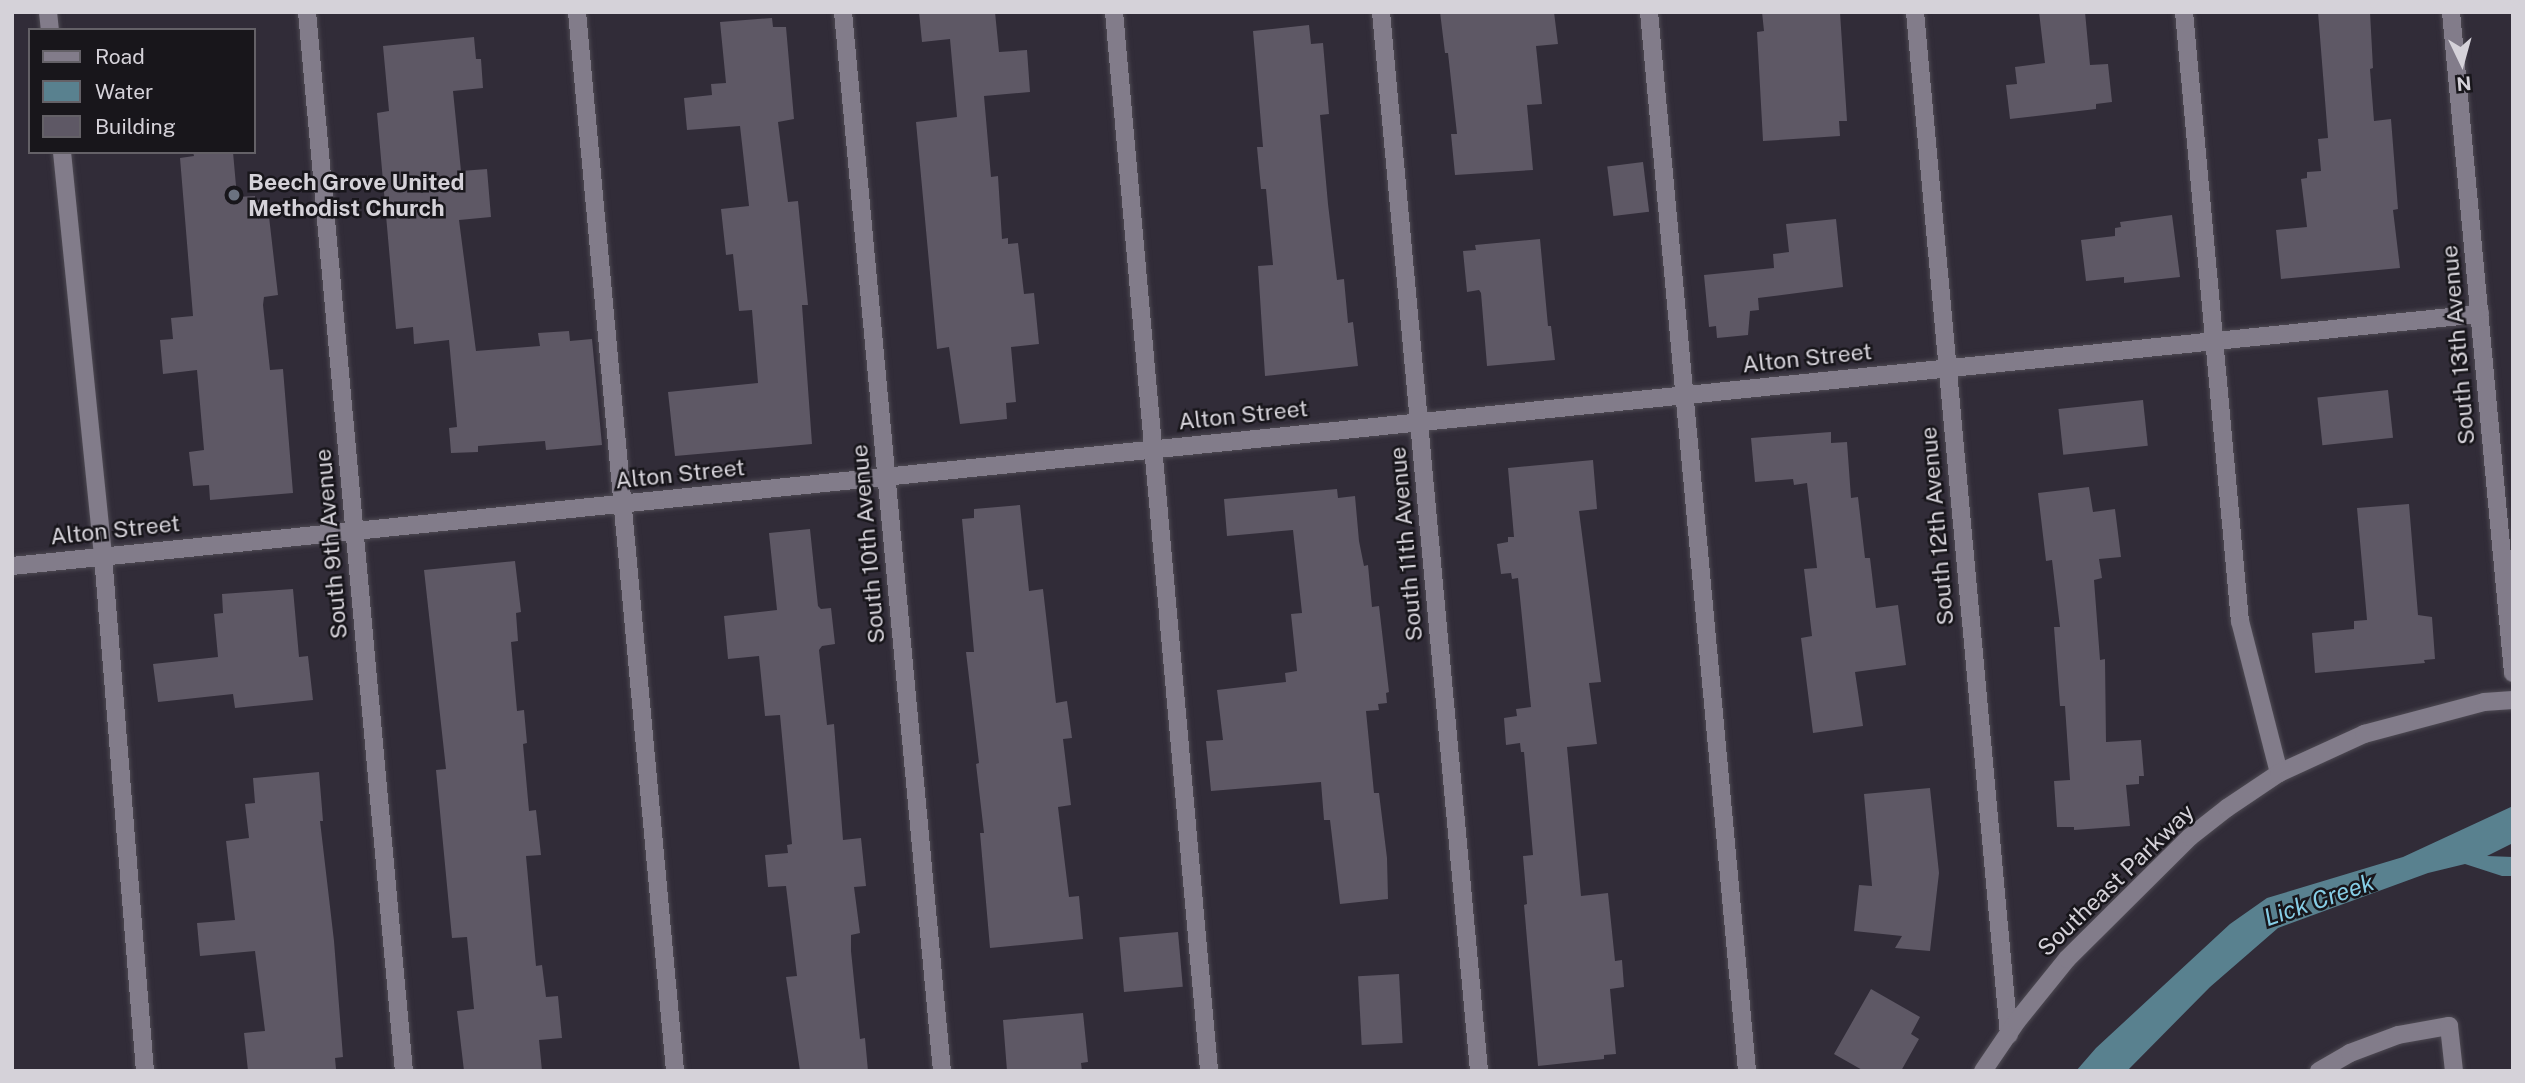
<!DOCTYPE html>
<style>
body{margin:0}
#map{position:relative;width:2525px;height:1083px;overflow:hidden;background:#312c38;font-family:"Public Sans",sans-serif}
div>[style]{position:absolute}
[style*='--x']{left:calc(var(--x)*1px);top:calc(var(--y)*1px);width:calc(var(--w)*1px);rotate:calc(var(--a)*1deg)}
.water>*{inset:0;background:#59818f}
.building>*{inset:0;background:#5e5865;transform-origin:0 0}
.roads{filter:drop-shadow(0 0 2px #4e4a53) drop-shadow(0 0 2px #4e4a53)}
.service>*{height:18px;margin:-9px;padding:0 9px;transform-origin:9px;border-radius:9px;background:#827c8a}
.minor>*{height:18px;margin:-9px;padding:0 9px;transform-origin:9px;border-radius:9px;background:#827c8a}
.tertiary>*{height:18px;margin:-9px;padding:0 9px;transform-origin:9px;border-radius:9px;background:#827c8a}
.dots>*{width:19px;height:19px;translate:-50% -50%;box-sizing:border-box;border:4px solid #18161b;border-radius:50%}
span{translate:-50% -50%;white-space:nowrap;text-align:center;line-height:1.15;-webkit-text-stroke:5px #18161b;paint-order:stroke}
.poi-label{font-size:23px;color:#d5d2d9;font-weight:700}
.left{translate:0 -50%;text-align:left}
.street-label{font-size:23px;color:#d5d2d9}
.water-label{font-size:24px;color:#86cde5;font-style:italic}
.frame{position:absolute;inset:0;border:14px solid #d5d2d9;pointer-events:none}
.legend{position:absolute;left:28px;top:28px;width:228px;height:126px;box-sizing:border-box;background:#18161b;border:2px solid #646167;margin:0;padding:9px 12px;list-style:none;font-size:21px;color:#d5d2d9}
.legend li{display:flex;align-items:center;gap:14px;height:35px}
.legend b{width:35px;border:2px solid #646167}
.north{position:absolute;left:2427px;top:28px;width:70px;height:70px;-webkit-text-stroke:5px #18161b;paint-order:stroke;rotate:175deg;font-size:19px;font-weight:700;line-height:28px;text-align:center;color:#d5d2d9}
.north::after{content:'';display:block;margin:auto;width:24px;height:32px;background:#d5d2d9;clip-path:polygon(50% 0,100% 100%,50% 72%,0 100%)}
</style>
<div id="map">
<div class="water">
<i style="clip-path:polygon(2513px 806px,2513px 843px,2487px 856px,2513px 857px,2513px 876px,2502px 876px,2465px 864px,2428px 873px,2278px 928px,2210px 987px,2127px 1071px,2076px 1071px,2096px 1048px,2230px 924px,2267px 898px,2403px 857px)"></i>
</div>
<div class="building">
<i style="clip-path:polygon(919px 12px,995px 12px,999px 52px,1027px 50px,1030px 92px,984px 96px,991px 177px,998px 176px,1002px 239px,1008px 238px,1008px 244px,1018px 243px,1024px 294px,1034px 293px,1039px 344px,1011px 347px,1016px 402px,1006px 403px,1007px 419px,960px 424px,949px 347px,937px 349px,916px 122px,957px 117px,950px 39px,922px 42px)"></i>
<i style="clip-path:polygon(1440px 12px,1554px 12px,1558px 44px,1536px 46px,1542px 104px,1527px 105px,1533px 170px,1455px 175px,1451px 134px,1457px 134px,1448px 53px,1445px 53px)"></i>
<i style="clip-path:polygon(1762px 12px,1840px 12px,1847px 121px,1839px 121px,1840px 136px,1763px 141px,1757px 32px,1764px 31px)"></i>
<i style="clip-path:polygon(2039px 12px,2085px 12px,2090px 65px,2108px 64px,2112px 102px,2096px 104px,2096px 109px,2010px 119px,2006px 85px,2017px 84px,2015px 67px,2045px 63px)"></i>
<i style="clip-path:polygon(2318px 12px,2370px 12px,2373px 68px,2370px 69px,2374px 121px,2391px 119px,2398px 209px,2393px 210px,2400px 268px,2281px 279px,2276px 230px,2307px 227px,2301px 179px,2307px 178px,2307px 172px,2321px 171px,2318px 139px,2328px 138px)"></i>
<i style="clip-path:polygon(772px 18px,773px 27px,786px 27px,794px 119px,778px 122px,788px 202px,798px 201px,808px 305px,802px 305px,812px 444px,675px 456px,668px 392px,758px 383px,752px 310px,739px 311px,733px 254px,726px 255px,721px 209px,749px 206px,740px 126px,687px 130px,684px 98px,712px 95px,711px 84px,726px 83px,720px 22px)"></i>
<i style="clip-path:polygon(1309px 25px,1311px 44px,1323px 43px,1329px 114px,1320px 115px,1328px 204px,1337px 280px,1344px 279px,1348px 323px,1353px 322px,1358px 366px,1265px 376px,1258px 266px,1273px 265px,1266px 189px,1261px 189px,1257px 147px,1263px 147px,1253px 31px)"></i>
<i style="clip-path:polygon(474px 37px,476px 59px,481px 59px,483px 88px,453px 91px,461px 171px,487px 169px,491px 217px,459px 220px,476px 351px,540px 346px,538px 333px,569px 331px,570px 341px,592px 339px,602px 445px,546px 450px,545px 441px,478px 446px,478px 452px,451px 453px,449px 428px,457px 427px,449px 340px,414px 344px,413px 327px,396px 329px,377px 113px,389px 111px,383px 46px)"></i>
<i style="clip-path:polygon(193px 152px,233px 152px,237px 197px,255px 196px,255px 200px,267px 199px,278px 295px,264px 297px,263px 305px,270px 370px,283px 369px,293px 493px,210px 500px,209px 485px,193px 486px,189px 452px,204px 450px,197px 370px,163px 374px,160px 340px,173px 339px,171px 318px,193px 316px,180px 158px,194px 156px)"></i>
<i style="left:1643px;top:162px;width:50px;height:36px;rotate:83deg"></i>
<i style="clip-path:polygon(2172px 215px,2180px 277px,2124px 283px,2124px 277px,2086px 281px,2081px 240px,2115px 236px,2115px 228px,2121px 227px,2120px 222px)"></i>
<i style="clip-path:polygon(1836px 219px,1843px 287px,1758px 298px,1759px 310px,1750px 311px,1748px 335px,1717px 338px,1716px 326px,1709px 327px,1704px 275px,1774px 268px,1773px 254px,1789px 252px,1786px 224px)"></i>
<i style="clip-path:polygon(1540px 239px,1548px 326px,1551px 326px,1555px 360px,1487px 366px,1481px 293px,1479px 290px,1467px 292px,1463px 251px,1476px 250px,1475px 245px)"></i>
<i style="left:2388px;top:390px;width:48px;height:71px;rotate:84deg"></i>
<i style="left:2143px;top:400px;width:46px;height:85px;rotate:84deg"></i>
<i style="clip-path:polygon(1831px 432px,1831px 443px,1847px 442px,1851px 498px,1858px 497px,1865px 558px,1870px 558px,1876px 608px,1898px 605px,1906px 665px,1855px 672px,1863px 726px,1813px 733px,1801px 638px,1812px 636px,1804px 569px,1817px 568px,1807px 483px,1794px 485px,1793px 479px,1755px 482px,1751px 438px)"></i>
<i style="clip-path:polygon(1593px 460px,1597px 509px,1579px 511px,1601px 682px,1589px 683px,1597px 744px,1567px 747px,1581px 896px,1608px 893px,1615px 961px,1622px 960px,1624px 987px,1610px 989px,1616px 1054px,1604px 1055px,1604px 1059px,1538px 1066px,1524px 905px,1527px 904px,1523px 856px,1533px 855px,1524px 752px,1521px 752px,1520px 743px,1506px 745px,1504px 718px,1517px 716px,1516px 709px,1531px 707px,1518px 578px,1512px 579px,1511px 573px,1501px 574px,1497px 544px,1508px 542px,1508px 537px,1514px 537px,1508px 468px)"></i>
<i style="clip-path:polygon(2089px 487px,2093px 512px,2115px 509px,2121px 557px,2099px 559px,2102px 578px,2094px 580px,2100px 660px,2105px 659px,2106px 742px,2141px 740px,2144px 776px,2139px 776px,2139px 784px,2126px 785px,2130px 826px,2074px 830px,2074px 827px,2057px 827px,2054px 781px,2070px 780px,2065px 706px,2060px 706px,2054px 627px,2060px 627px,2052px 560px,2046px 561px,2038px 493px)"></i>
<i style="clip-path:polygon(1337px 489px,1338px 498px,1355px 496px,1359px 541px,1364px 566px,1368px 565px,1372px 607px,1379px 606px,1389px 692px,1386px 693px,1387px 703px,1378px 704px,1379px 710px,1366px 711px,1374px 793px,1379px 793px,1387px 858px,1388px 899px,1340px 904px,1330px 820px,1324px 820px,1321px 782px,1211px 791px,1206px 741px,1223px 740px,1217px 690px,1286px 682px,1285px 673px,1297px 671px,1291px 614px,1302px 613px,1293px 530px,1227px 536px,1224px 499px)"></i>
<i style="clip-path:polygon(2409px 504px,2418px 615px,2432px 617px,2435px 659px,2424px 660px,2425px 663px,2315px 673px,2312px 633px,2354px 629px,2354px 621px,2367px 620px,2357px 508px)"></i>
<i style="clip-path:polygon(1020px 505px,1029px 591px,1043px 589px,1056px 703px,1067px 701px,1072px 738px,1063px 739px,1071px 805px,1058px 807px,1069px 897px,1079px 896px,1083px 939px,990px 948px,980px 833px,984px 833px,976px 764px,979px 763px,966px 652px,974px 652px,962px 519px,974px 518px,974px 509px)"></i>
<i style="clip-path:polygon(810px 529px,818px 606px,821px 609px,831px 608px,835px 644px,822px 646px,819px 650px,827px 725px,834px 724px,843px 840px,861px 838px,866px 886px,854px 887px,860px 933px,851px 935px,851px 951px,860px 1039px,865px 1038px,868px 1071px,800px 1071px,786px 977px,797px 976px,786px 886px,768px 887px,765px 855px,788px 853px,787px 845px,792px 844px,780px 715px,765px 716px,759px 656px,728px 659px,724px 616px,777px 610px,769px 533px)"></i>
<i style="clip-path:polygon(515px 561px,521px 612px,516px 613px,518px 641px,511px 642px,517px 711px,524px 710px,527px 743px,523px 744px,529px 811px,536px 810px,541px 855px,526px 856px,536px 966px,542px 965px,546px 997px,558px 996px,562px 1038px,539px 1040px,542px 1071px,464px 1071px,457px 1011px,474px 1009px,467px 937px,452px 938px,436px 770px,446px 769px,424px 570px)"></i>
<i style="clip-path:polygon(293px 589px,299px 657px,308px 656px,313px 700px,235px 708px,233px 694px,158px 702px,153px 664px,218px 657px,214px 614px,223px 613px,222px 594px)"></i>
<i style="clip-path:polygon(319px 772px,323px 821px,320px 821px,334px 941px,343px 1057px,335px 1058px,336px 1069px,248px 1071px,244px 1033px,265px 1031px,255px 951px,200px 956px,197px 923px,235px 920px,226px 841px,249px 838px,245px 804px,255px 803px,253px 778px)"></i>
<i style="clip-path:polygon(1930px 788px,1939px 873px,1930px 951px,1895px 948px,1902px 936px,1854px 931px,1859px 885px,1872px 886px,1864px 794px)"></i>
<i style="left:1178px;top:932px;width:55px;height:59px;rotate:85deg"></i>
<i style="left:1399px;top:974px;width:69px;height:41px;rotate:87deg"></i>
<i style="clip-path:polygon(1871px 989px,1920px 1017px,1911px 1034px,1919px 1039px,1901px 1071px,1864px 1071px,1834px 1054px)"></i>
<i style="clip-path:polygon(1083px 1013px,1088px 1062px,1081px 1063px,1082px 1071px,1007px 1071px,1003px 1020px)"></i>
</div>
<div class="roads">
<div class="service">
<i style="--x:48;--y:12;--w:18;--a:84"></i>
<i style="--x:577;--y:12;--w:1064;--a:84.71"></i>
<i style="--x:1114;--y:12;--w:1063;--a:84.87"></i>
<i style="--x:1649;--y:12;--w:1064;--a:84.71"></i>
<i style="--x:2184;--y:12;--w:612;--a:84.75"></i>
<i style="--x:2240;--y:621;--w:157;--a:75.6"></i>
<i style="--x:62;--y:152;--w:406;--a:84.2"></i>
<i style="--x:103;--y:556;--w:517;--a:85.34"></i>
<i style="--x:2319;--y:1071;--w:36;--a:-30"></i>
<i style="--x:2350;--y:1053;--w:51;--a:-20.6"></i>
<i style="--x:2398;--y:1035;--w:52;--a:-10"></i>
<i style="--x:2449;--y:1026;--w:45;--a:83.7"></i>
</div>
<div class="minor">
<i style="--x:843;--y:12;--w:1064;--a:84.66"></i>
<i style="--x:1381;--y:12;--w:1064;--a:84.71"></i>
<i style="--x:1915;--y:12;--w:1027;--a:84.75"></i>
<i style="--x:12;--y:566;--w:2481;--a:-5.83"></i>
<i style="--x:1983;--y:1071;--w:60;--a:-55.8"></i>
<i style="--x:2017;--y:1021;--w:80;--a:-51.1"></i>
<i style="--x:2067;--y:959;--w:173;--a:-44.8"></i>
<i style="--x:2190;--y:837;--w:47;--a:-38.1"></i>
<i style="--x:2227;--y:808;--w:63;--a:-33.9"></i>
<i style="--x:2279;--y:773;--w:94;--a:-24.6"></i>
<i style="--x:2364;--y:734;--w:124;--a:-14.9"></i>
<i style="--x:2484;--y:702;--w:29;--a:-4"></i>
</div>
<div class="tertiary">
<i style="--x:307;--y:12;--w:1063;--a:84.77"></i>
<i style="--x:2451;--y:12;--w:664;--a:84.64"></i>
</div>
</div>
<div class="dots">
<i style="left:234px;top:195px;background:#6b7280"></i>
</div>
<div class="poi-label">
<span class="left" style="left:248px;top:195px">Beech Grove United<br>Methodist Church</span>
</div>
<div class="street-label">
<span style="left:2458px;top:345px;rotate:-95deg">South 13th Avenue</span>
<span style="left:1807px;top:358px;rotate:-6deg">Alton Street</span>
<span style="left:1243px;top:415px;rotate:-6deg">Alton Street</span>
<span style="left:680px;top:474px;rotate:-6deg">Alton Street</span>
<span style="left:1937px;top:526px;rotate:-95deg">South 12th Avenue</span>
<span style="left:115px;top:530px;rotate:-6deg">Alton Street</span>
<span style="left:331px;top:544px;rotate:-95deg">South 9th Avenue</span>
<span style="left:868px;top:544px;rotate:-95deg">South 10th Avenue</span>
<span style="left:1406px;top:544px;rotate:-95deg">South 11th Avenue</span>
<span style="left:2116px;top:880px;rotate:-44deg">Southeast Parkway</span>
</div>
<div class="water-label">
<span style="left:2319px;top:900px;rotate:-19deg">Lick Creek</span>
</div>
<div class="frame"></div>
<ul class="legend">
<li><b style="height:9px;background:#827c8a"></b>Road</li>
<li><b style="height:19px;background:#59818f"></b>Water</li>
<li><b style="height:19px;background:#5e5865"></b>Building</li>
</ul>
<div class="north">N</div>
</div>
